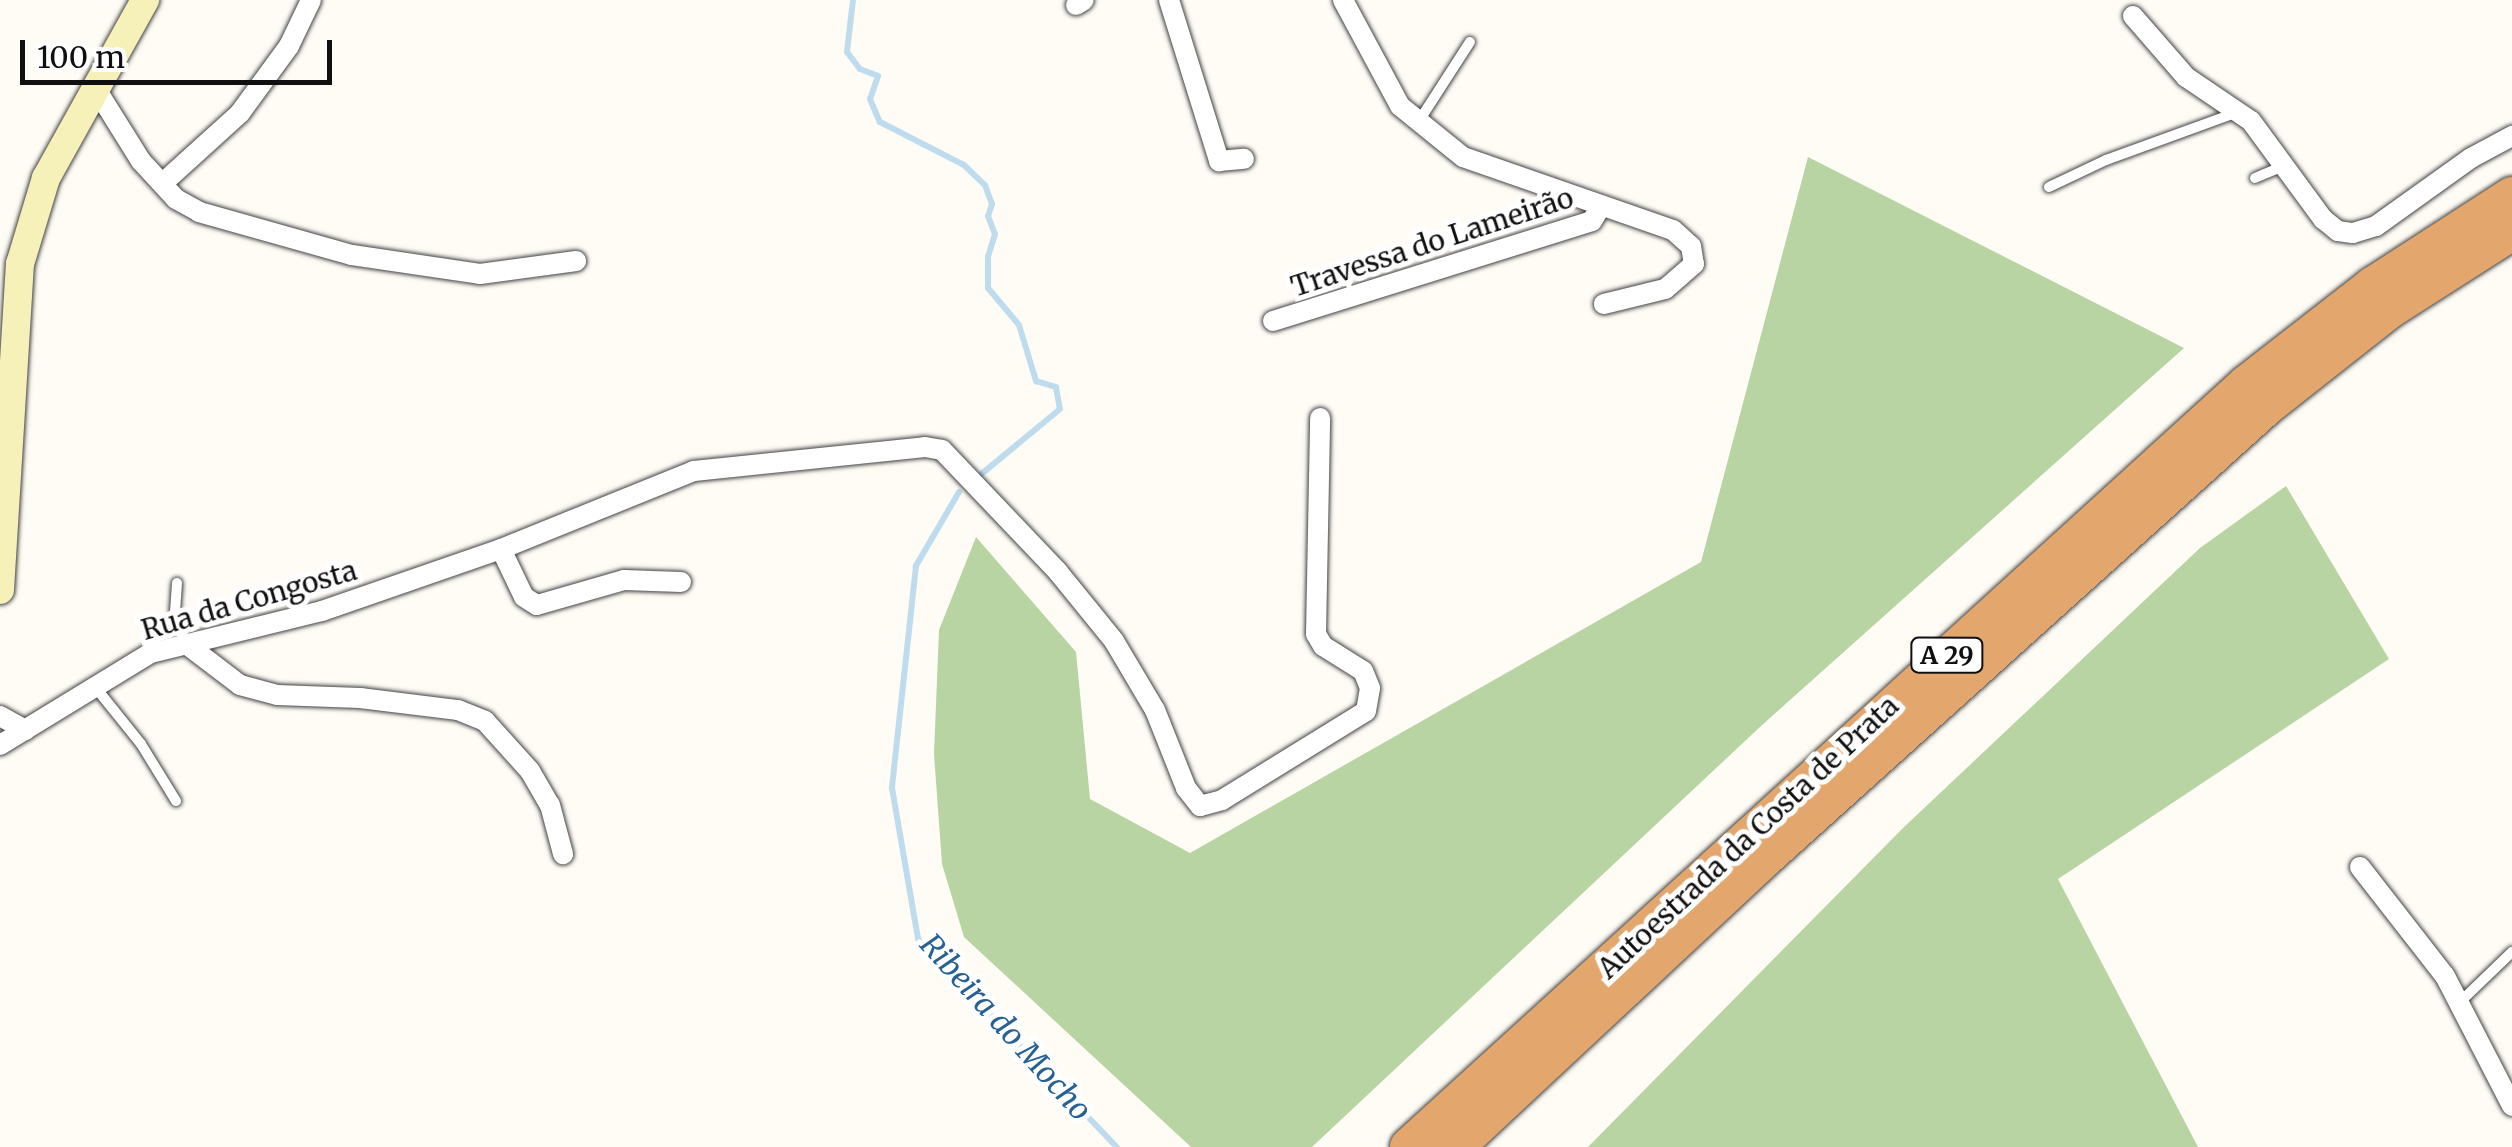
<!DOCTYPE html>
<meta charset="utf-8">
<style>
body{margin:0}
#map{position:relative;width:2512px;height:1147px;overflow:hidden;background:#fefcf5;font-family:Merriweather,serif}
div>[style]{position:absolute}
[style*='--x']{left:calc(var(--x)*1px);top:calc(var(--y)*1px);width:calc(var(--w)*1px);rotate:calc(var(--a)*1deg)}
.forest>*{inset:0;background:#b7d4a2}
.stream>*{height:6px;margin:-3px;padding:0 3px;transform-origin:3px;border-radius:3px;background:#bfdcef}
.roads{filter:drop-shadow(0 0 2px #434343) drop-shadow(0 0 2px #434343)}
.lane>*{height:10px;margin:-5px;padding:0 5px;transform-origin:5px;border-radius:5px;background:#fff}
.street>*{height:20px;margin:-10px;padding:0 10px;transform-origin:10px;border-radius:10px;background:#fff}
.secondary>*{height:28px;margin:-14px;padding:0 14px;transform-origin:14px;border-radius:14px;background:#f6f1b8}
.highway>*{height:38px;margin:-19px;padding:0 19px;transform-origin:19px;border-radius:19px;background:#e3a76d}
span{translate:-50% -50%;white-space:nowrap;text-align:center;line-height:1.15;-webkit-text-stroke:10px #fff;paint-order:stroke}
.shield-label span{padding:2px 8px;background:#fff;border:2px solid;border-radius:8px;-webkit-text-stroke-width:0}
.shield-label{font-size:25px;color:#101010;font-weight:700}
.street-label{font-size:28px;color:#101010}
.water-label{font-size:30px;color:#276194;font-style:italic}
.scale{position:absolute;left:20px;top:40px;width:312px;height:45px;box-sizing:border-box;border:5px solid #101010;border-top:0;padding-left:12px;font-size:30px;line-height:35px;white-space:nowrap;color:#101010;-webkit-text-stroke:8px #fff;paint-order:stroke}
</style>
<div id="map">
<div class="forest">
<i style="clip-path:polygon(1808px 157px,2184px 348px,1761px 726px,1312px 1147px,1191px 1147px,964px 937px,942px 864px,934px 754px,939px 630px,976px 537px,1076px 652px,1090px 799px,1190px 853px,1701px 562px)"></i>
<i style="clip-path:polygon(2286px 486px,2389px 659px,2058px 879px,2198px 1147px,1588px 1147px,1903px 828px,2200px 548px)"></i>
</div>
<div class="stream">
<i style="--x:853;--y:0;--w:52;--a:96.6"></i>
<i style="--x:847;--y:52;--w:21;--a:53"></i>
<i style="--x:860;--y:69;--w:19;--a:21"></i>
<i style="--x:878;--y:76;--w:24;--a:109"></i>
<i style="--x:870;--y:99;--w:25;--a:67"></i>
<i style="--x:880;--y:122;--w:94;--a:27.1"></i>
<i style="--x:964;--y:165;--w:29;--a:44"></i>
<i style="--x:985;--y:185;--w:20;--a:70"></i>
<i style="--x:992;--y:204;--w:13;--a:108"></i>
<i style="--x:988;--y:216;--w:19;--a:69"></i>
<i style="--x:995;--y:234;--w:24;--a:107"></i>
<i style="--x:988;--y:257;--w:31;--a:90"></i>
<i style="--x:988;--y:288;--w:48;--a:50"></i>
<i style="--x:1019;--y:325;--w:59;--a:73.1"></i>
<i style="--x:1036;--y:381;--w:21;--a:17"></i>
<i style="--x:1056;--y:387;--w:22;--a:80"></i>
<i style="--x:1060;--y:409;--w:105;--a:140.4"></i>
<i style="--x:959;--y:492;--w:86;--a:120.2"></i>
<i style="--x:916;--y:566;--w:223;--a:96.2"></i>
<i style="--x:892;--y:788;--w:153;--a:80.2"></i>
<i style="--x:918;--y:939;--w:288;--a:46.3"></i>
</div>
<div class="roads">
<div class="lane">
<i style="--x:1419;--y:121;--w:94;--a:-57.2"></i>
<i style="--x:2255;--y:178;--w:33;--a:-23"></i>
<i style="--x:2049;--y:187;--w:63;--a:-25.3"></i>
<i style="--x:2106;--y:160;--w:140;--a:-20"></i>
<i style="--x:177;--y:583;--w:31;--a:94"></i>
<i style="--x:175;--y:614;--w:31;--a:71"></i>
<i style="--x:96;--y:688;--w:72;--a:51.2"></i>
<i style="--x:141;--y:744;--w:67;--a:58.4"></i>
<i style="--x:2459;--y:1003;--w:74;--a:-43.9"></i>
</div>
<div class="street">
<i style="--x:1169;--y:0;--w:169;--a:72.7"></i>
<i style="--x:1219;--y:161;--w:25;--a:-5"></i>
<i style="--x:1343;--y:0;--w:120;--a:61.7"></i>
<i style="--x:1400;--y:106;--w:81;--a:39"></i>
<i style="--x:1463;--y:157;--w:222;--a:19.2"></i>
<i style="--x:1673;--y:230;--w:24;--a:42"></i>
<i style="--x:1691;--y:246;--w:18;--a:81"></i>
<i style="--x:1694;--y:264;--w:38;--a:139"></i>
<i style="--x:1665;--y:289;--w:63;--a:166.2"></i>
<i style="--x:1076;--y:5;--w:9;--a:-32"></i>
<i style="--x:2133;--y:16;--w:81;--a:49"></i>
<i style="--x:2186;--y:77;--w:78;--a:34.1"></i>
<i style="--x:2251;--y:121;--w:122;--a:53.7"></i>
<i style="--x:2323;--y:219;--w:19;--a:39"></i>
<i style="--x:2338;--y:231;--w:15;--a:8"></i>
<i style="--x:2353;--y:233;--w:24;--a:-17"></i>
<i style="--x:2376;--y:226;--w:117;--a:-35.6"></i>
<i style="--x:2471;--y:158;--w:47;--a:-28.2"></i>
<i style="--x:96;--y:89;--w:85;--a:58"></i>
<i style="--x:141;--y:161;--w:52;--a:47.4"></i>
<i style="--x:176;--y:199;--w:26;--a:29"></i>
<i style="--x:199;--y:212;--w:159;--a:15.7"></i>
<i style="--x:352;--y:255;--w:129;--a:8.4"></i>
<i style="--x:480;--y:274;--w:97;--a:-7.7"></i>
<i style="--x:164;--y:182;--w:103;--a:-42.2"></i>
<i style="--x:240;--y:113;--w:83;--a:-53.8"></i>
<i style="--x:289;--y:46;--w:51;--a:-64.4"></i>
<i style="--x:1273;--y:321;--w:334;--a:-17.4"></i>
<i style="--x:1592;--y:221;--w:17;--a:-59"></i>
<i style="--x:501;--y:549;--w:53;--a:64.4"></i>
<i style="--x:524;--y:597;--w:15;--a:32"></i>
<i style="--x:537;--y:605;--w:91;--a:-16"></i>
<i style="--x:624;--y:580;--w:57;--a:2"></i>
<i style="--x:185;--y:643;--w:69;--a:37.4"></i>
<i style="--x:240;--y:685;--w:38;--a:15"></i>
<i style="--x:277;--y:695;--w:83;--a:2.1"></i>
<i style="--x:360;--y:698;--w:99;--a:7"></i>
<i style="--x:458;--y:710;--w:29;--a:22"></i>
<i style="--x:485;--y:721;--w:67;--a:48"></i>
<i style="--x:530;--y:771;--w:39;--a:60"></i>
<i style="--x:550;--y:805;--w:51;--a:75.1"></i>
<i style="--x:0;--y:716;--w:29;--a:29"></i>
<i style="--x:0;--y:745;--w:177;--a:-31.4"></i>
<i style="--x:151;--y:653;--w:176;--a:-13.8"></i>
<i style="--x:322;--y:611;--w:189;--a:-19.1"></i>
<i style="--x:501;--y:549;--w:208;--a:-22"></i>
<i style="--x:694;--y:471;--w:232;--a:-5.9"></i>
<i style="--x:925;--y:447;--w:17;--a:10"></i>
<i style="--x:942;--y:450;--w:168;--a:46.4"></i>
<i style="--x:1058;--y:572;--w:89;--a:50.9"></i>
<i style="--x:1114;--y:641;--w:80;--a:59.3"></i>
<i style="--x:1155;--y:710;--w:84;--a:68.3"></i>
<i style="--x:1186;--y:788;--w:23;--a:52"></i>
<i style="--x:1200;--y:806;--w:23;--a:-15"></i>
<i style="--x:1222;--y:800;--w:169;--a:-31.7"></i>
<i style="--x:1366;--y:711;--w:23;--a:-80"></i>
<i style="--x:1370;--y:688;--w:18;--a:-112"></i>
<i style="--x:1363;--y:671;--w:47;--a:-148"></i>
<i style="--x:1323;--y:646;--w:14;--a:-120"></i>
<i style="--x:1316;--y:634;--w:216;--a:-88.9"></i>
<i style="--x:2360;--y:867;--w:138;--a:52.1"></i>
<i style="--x:2445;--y:976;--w:146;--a:62.7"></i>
</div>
<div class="secondary">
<i style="--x:0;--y:590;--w:327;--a:-86.5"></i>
<i style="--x:20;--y:264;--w:90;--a:-73.2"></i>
<i style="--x:46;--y:178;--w:204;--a:-60.9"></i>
</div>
<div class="highway">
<i style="--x:1409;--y:1147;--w:1133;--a:-42.32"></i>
<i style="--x:2247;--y:384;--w:160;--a:-37.9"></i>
<i style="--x:2373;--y:286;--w:166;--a:-32.9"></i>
<i style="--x:1455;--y:1147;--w:425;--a:-43"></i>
<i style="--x:1766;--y:857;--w:676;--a:-42"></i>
<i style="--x:2268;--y:405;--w:155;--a:-38.2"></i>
<i style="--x:2390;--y:309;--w:145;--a:-32.6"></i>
</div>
</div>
<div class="shield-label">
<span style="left:1947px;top:655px">A 29</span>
</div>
<div class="street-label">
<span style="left:1432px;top:242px;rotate:-18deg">Travessa do Lameirão</span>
<span style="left:249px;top:600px;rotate:-16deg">Rua da Congosta</span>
<span style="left:1748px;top:837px;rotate:-43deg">Autoestrada da Costa de Prata</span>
</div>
<div class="water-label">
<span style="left:1006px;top:1027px;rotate:48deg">Ribeira do Mocho</span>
</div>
<div class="scale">100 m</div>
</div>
